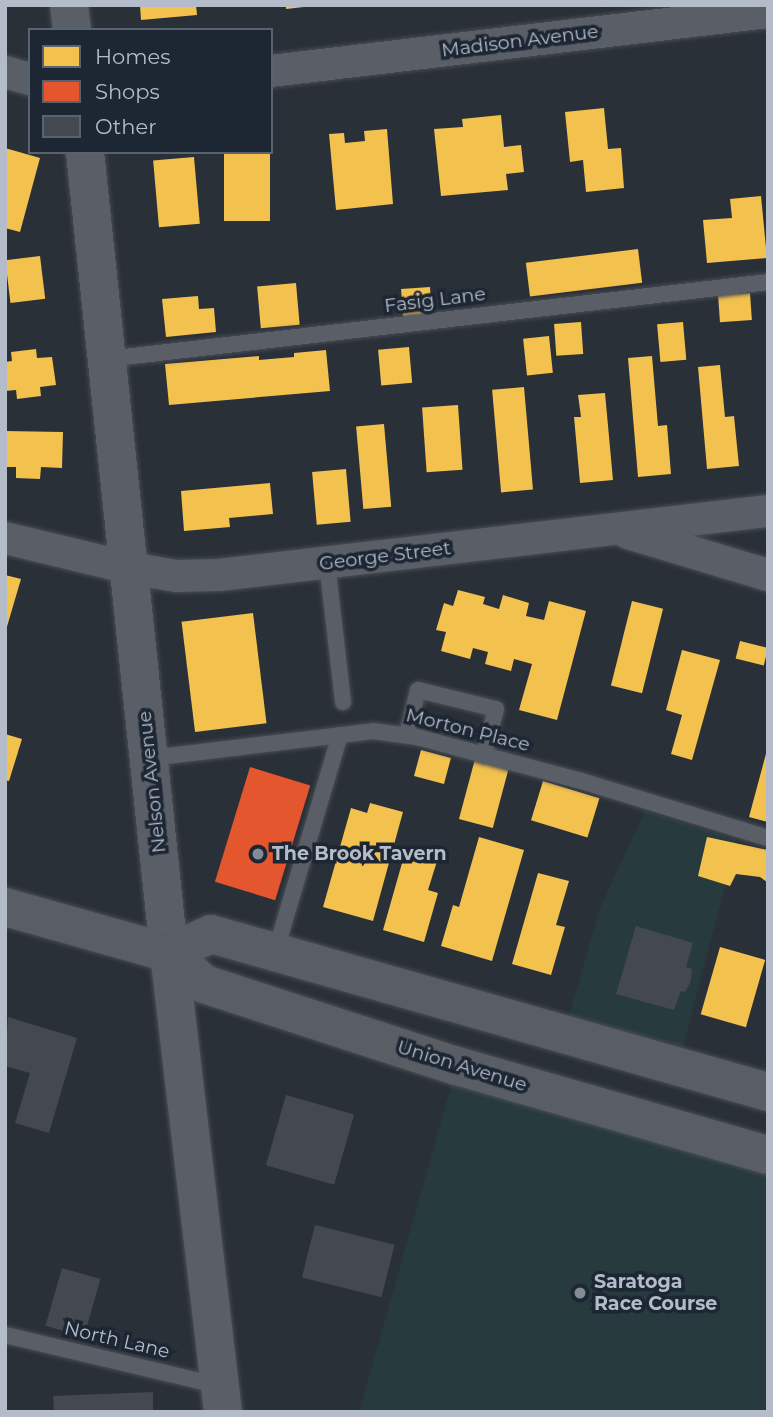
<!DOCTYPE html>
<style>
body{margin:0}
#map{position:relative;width:773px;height:1417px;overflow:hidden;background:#2a3038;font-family:Montserrat,sans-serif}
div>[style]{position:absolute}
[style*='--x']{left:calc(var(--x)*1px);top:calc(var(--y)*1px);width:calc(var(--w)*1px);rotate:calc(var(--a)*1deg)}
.green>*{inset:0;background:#273a3e}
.homes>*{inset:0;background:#f2c14e;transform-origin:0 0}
.shops>*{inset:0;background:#e4572e;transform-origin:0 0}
.building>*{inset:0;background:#444950;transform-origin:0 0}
.roads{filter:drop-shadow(0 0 2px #484c53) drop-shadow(0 0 2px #484c53)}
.service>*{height:16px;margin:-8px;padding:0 8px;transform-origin:8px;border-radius:8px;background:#5a5e66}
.minor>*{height:32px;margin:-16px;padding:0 16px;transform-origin:16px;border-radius:16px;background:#5a5e66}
.tertiary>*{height:38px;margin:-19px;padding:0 19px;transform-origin:19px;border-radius:19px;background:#5a5e66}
.secondary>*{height:38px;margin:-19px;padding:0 19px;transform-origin:19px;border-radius:19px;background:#595d64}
.dots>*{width:19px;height:19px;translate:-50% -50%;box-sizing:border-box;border:4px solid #1d2633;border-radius:50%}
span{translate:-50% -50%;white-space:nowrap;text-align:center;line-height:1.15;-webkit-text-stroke:7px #1d2633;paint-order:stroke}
.street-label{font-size:19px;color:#b4bcc9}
.poi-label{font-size:19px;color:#b4bcc9;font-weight:700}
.left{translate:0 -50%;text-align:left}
.frame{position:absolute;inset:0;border:7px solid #b4bcc9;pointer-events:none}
.legend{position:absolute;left:28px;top:28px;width:245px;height:126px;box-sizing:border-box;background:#1d2633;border:2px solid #59626f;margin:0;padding:9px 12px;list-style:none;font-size:21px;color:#b4bcc9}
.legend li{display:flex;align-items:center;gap:14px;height:35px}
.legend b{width:35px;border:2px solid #59626f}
</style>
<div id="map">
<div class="green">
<i style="clip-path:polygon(645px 811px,737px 840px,683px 1047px,569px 1016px,600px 908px)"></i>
<i style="clip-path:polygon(452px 1083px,768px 1174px,768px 1412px,359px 1412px)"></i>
</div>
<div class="homes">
<i style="clip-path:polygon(140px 5px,196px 5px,197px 15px,141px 20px)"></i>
<i style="clip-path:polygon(286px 5px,304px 5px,304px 7px,286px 9px)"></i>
<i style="clip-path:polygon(604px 108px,608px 149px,621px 148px,624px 188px,586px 192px,583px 160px,570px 162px,565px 112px)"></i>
<i style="clip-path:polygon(501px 115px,504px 147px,521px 145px,524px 172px,506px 174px,508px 190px,441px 196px,434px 129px,463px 127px,462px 119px)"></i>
<i style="clip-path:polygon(387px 129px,393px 204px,336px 210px,329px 134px,344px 133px,345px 143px,365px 141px,364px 131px)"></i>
<i style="clip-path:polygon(5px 148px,40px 158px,20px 232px,5px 228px)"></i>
<i style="left:224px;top:152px;width:46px;height:69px"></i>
<i style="left:194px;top:157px;width:67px;height:41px;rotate:85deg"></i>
<i style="clip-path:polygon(761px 196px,767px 258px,707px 263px,703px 220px,732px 218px,730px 199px)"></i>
<i style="left:638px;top:249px;width:34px;height:113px;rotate:83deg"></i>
<i style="left:40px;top:256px;width:43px;height:35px;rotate:83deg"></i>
<i style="left:296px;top:283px;width:42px;height:39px;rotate:85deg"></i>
<i style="left:430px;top:287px;width:29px;height:29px;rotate:86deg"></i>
<i style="left:750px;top:293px;width:27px;height:32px;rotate:86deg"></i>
<i style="clip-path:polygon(198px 296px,199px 309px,214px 308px,216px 332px,166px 337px,162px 299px)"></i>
<i style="left:581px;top:322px;width:32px;height:27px;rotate:86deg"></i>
<i style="left:683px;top:322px;width:38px;height:26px;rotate:85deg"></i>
<i style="left:549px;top:336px;width:37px;height:26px;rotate:84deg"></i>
<i style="left:409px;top:347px;width:36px;height:31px;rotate:85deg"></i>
<i style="clip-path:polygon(36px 349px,37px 358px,52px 357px,56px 385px,40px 387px,41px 396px,17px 399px,16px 390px,5px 391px,5px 362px,12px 361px,11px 352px)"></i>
<i style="clip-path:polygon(326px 350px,330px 391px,169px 405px,165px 364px,259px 356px,259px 360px,294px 357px,294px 353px)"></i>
<i style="clip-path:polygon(652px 356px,658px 426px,667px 425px,671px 474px,638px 477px,628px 358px)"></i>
<i style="clip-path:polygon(720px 365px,725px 417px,734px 416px,739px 466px,707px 469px,698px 367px)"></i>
<i style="left:524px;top:387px;width:103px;height:32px;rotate:85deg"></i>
<i style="clip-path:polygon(605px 393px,613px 480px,580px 483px,574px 417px,581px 417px,578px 395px)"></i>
<i style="left:458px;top:405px;width:65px;height:36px;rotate:86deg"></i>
<i style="left:384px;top:424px;width:83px;height:28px;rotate:85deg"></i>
<i style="clip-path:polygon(5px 431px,63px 432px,62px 468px,41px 467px,40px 479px,16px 478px,16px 467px,5px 467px)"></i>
<i style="left:346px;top:469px;width:53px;height:34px;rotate:85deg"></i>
<i style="clip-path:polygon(270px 483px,273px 514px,229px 518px,230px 527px,184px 531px,181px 491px)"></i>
<i style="clip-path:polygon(5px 575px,21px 579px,6px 630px,5px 630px)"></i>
<i style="clip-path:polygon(458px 590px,485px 597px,483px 604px,499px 609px,503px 595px,529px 603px,526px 616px,544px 620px,549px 601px,586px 611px,557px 720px,519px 710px,532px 664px,514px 659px,511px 671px,485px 664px,488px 652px,473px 648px,470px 659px,441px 651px,446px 632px,436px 630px,444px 603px,453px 606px)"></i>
<i style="left:632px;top:601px;width:32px;height:87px;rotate:14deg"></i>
<i style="left:253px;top:613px;width:111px;height:72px;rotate:83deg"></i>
<i style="left:740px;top:641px;width:29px;height:18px;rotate:14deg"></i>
<i style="clip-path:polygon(682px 650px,720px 660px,692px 760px,671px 754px,682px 715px,666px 710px)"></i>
<i style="clip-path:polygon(5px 734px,22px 739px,9px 781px,5px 780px)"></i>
<i style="left:421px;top:750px;width:31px;height:27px;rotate:15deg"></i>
<i style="clip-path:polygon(767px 750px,768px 751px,768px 822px,749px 817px)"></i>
<i style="left:475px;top:759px;width:35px;height:62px;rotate:15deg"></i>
<i style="left:543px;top:781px;width:59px;height:41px;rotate:17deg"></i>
<i style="clip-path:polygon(370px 803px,403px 812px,373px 921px,323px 907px,351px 808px,367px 813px)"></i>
<i style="clip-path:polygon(479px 837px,524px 850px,492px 961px,441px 946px,453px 905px,459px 907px)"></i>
<i style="clip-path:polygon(707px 837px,768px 850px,767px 882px,760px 877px,736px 874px,730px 886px,698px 876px)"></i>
<i style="clip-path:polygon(406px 849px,438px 858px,428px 890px,438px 893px,424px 942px,383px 930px)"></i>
<i style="clip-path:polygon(538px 873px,569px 881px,556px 925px,565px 927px,551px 975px,512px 964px)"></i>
<i style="left:720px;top:947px;width:47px;height:70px;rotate:16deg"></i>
</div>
<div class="shops">
<i style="left:250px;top:767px;width:63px;height:120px;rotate:17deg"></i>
</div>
<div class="building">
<i style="clip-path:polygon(636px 926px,693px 943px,686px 967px,692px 969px,691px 981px,685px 992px,681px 991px,674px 1010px,616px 994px)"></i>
<i style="clip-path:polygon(8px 1017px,77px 1038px,49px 1133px,15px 1123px,30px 1073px,5px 1066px)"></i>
<i style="left:286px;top:1095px;width:71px;height:73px;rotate:16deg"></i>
<i style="left:315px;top:1225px;width:82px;height:54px;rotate:14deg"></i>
<i style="left:62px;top:1268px;width:40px;height:60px;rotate:16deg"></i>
<i style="clip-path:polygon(153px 1392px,153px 1412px,54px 1412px,53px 1396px)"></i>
</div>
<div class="roads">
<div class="service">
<i style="--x:107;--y:359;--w:665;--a:-6.64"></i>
<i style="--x:327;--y:563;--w:140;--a:83.4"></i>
<i style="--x:407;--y:735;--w:46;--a:-76.3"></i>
<i style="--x:418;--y:690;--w:80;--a:13.7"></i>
<i style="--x:496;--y:709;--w:48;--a:104.6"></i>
<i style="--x:151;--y:758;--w:224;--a:-6.9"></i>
<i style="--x:373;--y:731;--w:44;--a:7.8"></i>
<i style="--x:417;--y:737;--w:167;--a:15"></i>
<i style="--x:578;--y:780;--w:199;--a:17"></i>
<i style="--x:275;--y:953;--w:227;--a:-73.4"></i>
<i style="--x:5;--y:1335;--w:221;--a:13.3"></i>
</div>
<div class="minor">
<i style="--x:271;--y:71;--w:500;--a:-6.77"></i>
<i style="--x:5;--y:72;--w:26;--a:16"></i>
<i style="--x:628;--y:533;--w:146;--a:16.7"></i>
<i style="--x:5;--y:538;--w:129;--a:13.5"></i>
<i style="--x:130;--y:568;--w:47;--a:9.9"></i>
<i style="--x:176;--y:576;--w:43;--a:-1.3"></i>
<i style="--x:219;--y:575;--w:553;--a:-6.65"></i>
</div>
<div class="tertiary">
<i style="--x:69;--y:5;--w:25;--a:83"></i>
<i style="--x:85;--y:152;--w:805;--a:84.01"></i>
<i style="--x:169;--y:953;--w:462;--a:83.3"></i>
</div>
<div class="secondary">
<i style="--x:5;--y:907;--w:170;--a:15.7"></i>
<i style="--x:169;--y:953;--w:47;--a:41.5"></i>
<i style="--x:204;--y:984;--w:266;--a:18"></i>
<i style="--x:457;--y:1066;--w:323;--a:16"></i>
<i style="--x:169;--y:953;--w:46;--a:-24.3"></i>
<i style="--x:211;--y:934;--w:579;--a:15.84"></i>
</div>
</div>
<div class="dots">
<i style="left:258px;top:854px;background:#848b96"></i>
<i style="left:580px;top:1293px;background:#848b96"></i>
</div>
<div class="street-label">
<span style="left:520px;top:41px;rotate:-7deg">Madison Avenue</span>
<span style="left:435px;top:300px;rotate:-7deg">Fasig Lane</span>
<span style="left:385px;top:556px;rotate:-7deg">George Street</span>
<span style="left:468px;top:730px;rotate:14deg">Morton Place</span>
<span style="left:152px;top:782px;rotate:-96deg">Nelson Avenue</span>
<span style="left:462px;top:1066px;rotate:17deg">Union Avenue</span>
<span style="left:117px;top:1340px;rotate:13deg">North Lane</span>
</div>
<div class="poi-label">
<span class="left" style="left:272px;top:854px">The Brook Tavern</span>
<span class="left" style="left:594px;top:1293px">Saratoga<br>Race Course</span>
</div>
<div class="frame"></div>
<ul class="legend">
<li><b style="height:19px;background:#f2c14e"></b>Homes</li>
<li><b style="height:19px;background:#e4572e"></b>Shops</li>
<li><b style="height:19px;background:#444950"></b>Other</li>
</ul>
</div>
